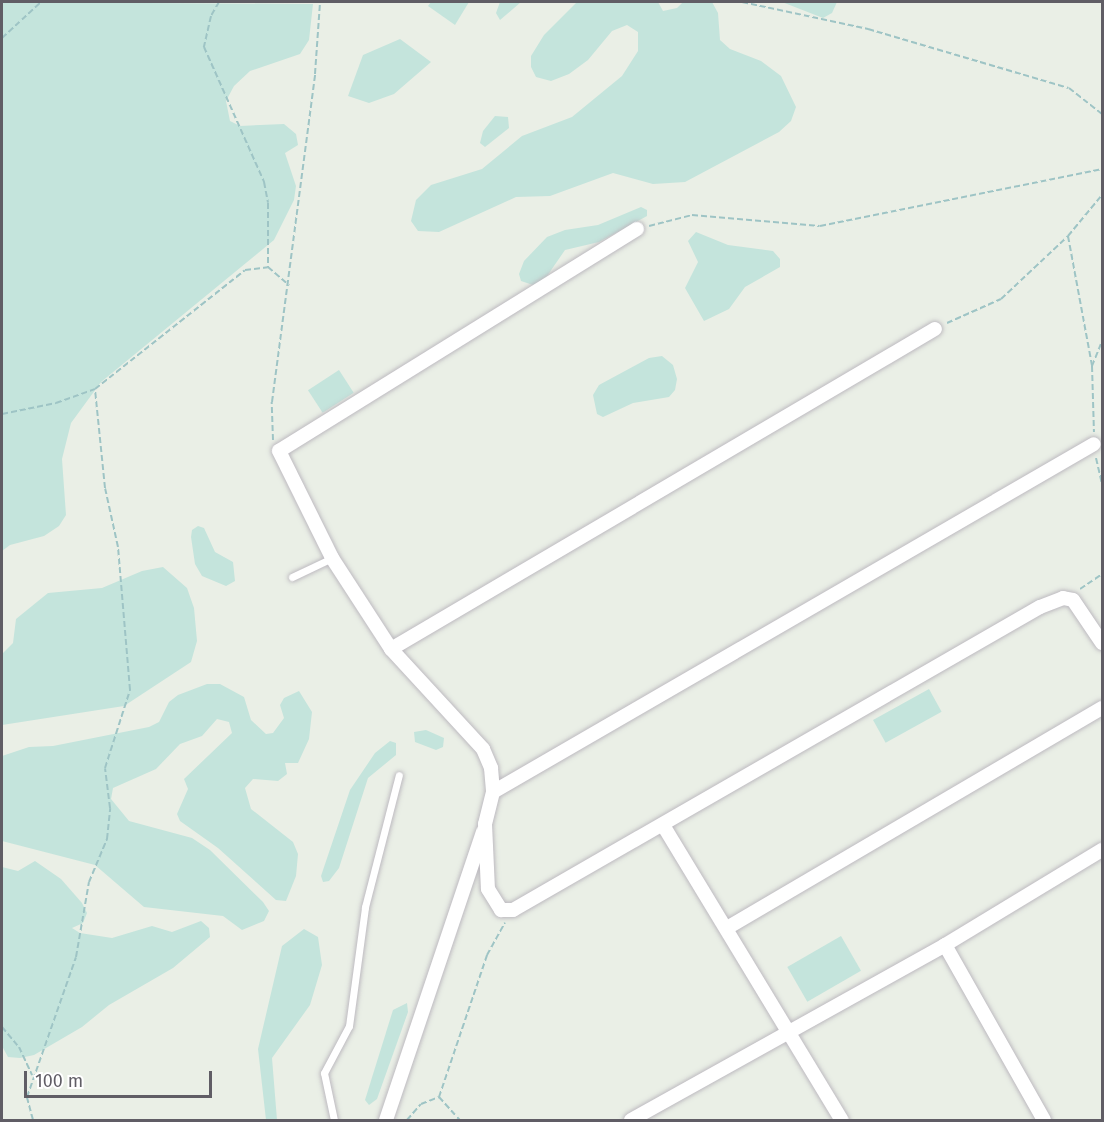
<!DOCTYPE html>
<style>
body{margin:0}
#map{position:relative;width:1104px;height:1122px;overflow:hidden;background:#eaefe6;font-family:"Fira Sans",sans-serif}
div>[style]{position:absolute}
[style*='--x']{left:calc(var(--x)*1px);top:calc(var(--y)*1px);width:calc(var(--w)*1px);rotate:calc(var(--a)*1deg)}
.green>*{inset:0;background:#c4e4dc;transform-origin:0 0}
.path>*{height:2px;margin-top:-1px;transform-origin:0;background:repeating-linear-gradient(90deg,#9ec4c5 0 6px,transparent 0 9px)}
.roads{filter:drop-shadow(0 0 2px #bdbac0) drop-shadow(0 0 2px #bdbac0)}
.service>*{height:7px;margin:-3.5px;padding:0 3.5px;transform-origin:3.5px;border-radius:3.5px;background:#fff}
.minor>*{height:14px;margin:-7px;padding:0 7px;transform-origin:7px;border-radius:7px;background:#fff}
span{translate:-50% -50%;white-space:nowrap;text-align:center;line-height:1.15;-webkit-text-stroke:6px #fff;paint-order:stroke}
.frame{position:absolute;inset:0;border:3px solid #605d65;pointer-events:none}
.scale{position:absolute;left:24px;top:1071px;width:188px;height:27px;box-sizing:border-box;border:3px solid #605d65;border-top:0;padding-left:8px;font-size:18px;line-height:21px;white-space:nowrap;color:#605d65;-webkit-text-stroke:4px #fff;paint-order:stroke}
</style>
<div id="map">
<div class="green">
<i style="clip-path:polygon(2px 2px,313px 4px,309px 40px,300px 54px,250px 71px,234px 86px,226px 101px,230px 121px,240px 126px,284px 124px,296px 134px,298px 145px,285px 153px,296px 186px,294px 200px,274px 240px,101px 382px,71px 423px,62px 459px,66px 515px,59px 526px,44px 536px,10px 545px,2px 551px)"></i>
<i style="clip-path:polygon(431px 2px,469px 2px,455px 25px,428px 6px)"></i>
<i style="clip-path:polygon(500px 2px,521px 2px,500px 20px,496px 13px)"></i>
<i style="clip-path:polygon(577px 2px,658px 2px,663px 11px,677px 8px,683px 2px,712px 2px,718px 13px,720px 40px,730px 49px,761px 61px,781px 76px,796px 107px,791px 121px,779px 132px,685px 182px,653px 184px,613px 173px,550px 196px,516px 197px,439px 232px,418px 231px,411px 221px,416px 200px,431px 185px,482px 169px,522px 136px,572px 117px,622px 76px,638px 51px,638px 32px,627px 25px,612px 31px,588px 60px,569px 74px,551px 81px,536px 77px,531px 67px,531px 56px,544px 35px)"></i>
<i style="clip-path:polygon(782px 2px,837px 2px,832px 13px,823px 18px)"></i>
<i style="clip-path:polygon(400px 39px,431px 62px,394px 94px,369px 103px,348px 96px,363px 55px)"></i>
<i style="clip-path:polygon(495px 116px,508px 117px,509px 128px,485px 147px,480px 143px,483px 131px)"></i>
<i style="clip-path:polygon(641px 207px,647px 210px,647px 216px,599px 242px,565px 250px,545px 279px,533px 285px,521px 281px,519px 274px,524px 261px,547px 237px,565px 230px,598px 225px)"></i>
<i style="clip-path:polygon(696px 232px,728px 245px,773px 251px,780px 259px,780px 267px,745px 287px,729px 309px,704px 321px,685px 288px,698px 262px,688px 241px)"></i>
<i style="clip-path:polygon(662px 356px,673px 365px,677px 379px,675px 390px,669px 397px,633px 403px,603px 417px,597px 414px,593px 395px,599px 385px,649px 358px)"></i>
<i style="left:339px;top:370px;width:27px;height:37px;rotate:57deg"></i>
<i style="clip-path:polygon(198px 526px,204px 528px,215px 552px,233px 562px,235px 581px,226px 586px,202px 576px,195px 564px,191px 537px,192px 530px)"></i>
<i style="clip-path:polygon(163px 567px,187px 588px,194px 608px,197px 641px,191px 662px,124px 706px,2px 725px,2px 654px,13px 643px,16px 619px,48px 593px,102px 588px,142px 571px)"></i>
<i style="clip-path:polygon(207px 684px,220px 684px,244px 697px,251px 720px,266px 734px,273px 733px,284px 718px,280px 705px,284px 698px,299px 691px,312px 712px,309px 739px,298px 763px,285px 763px,287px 774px,278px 781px,253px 779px,245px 788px,251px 809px,293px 842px,298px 854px,296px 876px,286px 901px,276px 900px,218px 848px,180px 821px,177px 814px,188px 789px,184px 779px,232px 733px,229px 722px,217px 719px,202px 736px,180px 744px,156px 769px,113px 788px,111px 799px,129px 821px,192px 838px,210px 850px,263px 902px,269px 911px,264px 921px,242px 930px,223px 916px,144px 907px,95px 865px,2px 841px,2px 756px,29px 747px,53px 746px,149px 727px,159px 722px,169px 702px,178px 695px)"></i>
<i style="left:929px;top:689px;width:26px;height:64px;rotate:61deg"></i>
<i style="clip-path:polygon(426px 730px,444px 738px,443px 747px,436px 750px,415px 742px,414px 732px)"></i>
<i style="clip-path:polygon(390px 741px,396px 743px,396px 755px,368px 778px,339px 868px,329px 881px,323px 882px,321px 876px,350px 790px,375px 753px)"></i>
<i style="clip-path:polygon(35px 861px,61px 879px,82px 903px,87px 913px,83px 923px,72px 928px,80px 933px,112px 938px,152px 926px,172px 932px,201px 921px,209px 928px,210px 937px,173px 968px,109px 1005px,82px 1027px,34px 1055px,20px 1058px,8px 1057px,2px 1046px,2px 867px,18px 871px)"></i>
<i style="clip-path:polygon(304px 929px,318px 937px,322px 965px,310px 1005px,272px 1058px,277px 1120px,266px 1120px,258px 1049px,282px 946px)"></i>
<i style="left:841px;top:936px;width:40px;height:62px;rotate:60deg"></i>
<i style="clip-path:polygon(407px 1003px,408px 1012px,377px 1099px,369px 1105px,365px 1100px,393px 1010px)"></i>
</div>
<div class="path">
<i style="--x:219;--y:2;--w:16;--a:120"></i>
<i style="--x:211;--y:16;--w:32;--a:103"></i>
<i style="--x:204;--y:47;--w:148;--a:66"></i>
<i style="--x:264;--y:182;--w:21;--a:79"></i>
<i style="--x:268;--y:203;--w:64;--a:90"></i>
<i style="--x:742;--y:2;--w:129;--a:12.1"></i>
<i style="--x:868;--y:29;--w:209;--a:16.4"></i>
<i style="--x:1069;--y:88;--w:42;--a:38.2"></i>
<i style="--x:2;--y:38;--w:53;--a:-42.7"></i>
<i style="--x:649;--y:226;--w:44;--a:-14.3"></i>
<i style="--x:692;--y:215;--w:128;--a:4.9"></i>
<i style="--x:820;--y:226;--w:288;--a:-11.4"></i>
<i style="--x:1068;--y:236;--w:132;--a:79.5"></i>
<i style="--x:1092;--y:366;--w:66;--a:88.3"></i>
<i style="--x:947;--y:323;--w:59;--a:-24"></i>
<i style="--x:1001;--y:299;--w:92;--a:-43.2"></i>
<i style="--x:1068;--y:236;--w:53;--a:-50.3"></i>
<i style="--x:1092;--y:366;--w:27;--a:-68"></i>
<i style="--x:2;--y:414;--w:55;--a:-11.5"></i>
<i style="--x:56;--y:403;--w:41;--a:-19.7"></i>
<i style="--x:95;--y:389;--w:191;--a:-38.4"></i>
<i style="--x:245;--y:270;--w:23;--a:-7"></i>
<i style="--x:268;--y:267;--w:28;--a:41"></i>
<i style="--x:273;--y:440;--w:38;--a:-92"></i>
<i style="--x:272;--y:402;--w:331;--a:-82.5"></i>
<i style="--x:315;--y:74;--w:72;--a:-86"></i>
<i style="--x:1096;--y:458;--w:28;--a:77"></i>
<i style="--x:1080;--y:589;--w:27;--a:-34"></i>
<i style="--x:2;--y:1027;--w:26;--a:50"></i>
<i style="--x:19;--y:1047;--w:31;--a:65"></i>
<i style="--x:439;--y:1097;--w:150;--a:-71.3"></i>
<i style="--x:487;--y:955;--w:37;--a:-61"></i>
<i style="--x:33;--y:1120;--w:24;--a:-105"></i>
<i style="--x:27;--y:1097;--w:148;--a:-70.7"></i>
<i style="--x:76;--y:957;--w:76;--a:-80.2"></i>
<i style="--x:89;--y:882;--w:47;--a:-67.3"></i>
<i style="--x:107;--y:839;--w:31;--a:-84"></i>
<i style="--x:110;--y:808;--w:40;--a:-97.1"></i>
<i style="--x:105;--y:768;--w:82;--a:-72.2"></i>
<i style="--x:130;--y:690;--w:144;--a:-94.8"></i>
<i style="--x:118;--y:547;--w:60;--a:-102.4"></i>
<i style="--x:105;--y:488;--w:100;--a:-95.8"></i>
<i style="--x:407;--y:1120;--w:21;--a:-49"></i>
<i style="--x:421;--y:1104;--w:19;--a:-21"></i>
<i style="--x:439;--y:1097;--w:31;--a:48"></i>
</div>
<div class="roads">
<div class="service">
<i style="--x:292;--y:577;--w:44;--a:-25.4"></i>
<i style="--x:334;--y:1120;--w:48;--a:-102"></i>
<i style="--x:324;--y:1073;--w:53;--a:-62"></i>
<i style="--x:349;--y:1026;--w:120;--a:-82.3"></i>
<i style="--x:365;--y:907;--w:136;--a:-75.6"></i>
</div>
<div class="minor">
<i style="--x:637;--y:229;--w:421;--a:148.2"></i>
<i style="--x:279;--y:451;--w:119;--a:63.6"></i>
<i style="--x:332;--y:558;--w:108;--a:57"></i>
<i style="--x:391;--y:649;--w:136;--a:47.4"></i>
<i style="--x:483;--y:749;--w:21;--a:67"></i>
<i style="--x:491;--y:768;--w:24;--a:85"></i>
<i style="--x:493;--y:792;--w:33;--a:104"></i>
<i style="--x:485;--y:824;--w:65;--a:87.4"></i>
<i style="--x:488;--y:889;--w:25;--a:58"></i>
<i style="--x:501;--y:910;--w:12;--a:0"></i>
<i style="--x:513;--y:910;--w:608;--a:-29.9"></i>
<i style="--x:1040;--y:607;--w:25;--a:-21"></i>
<i style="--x:1063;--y:598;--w:10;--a:11"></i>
<i style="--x:1073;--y:600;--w:52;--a:56"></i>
<i style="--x:391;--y:649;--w:631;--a:-30.47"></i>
<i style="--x:493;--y:792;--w:694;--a:-30.07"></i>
<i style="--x:663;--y:825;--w:345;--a:58.8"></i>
<i style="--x:727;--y:928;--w:435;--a:-30.4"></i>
<i style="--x:945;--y:945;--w:201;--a:60.5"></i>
<i style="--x:386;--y:1120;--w:304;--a:-71.4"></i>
<i style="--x:631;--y:1120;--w:359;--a:-29.1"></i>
<i style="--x:945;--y:945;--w:184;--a:-31.2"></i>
</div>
</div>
<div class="frame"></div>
<div class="scale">100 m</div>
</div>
